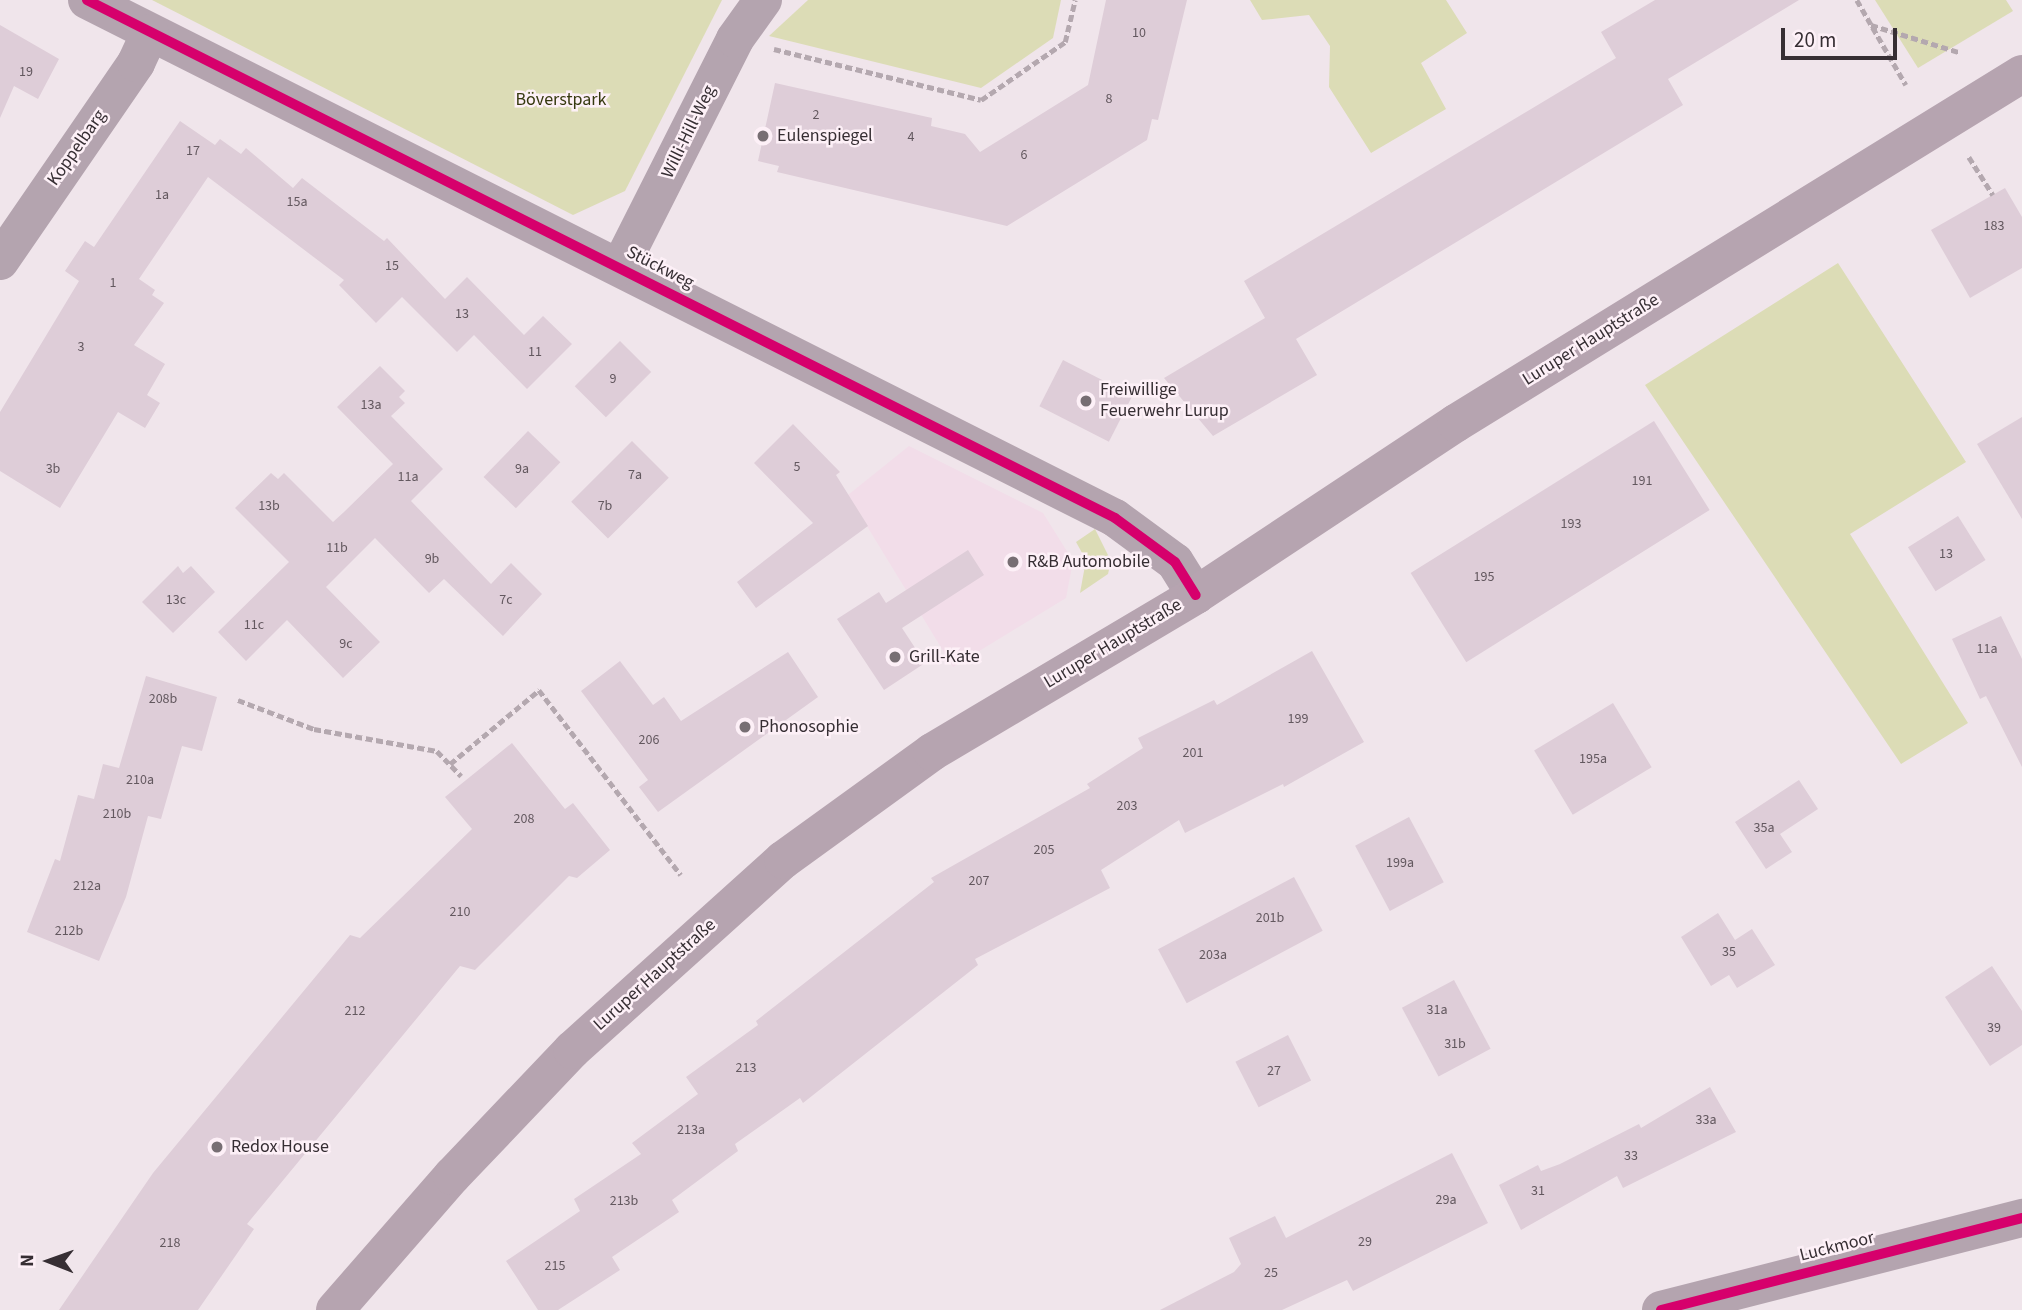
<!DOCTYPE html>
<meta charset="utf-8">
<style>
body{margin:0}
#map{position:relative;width:2022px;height:1310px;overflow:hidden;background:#f0e5eb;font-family:"Source Sans 3",sans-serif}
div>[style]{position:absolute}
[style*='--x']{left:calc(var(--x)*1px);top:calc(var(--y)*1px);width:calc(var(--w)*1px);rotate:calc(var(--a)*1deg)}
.built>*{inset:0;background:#f2dde9}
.green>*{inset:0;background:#dcdcb6}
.building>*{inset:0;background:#decdd8;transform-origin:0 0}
.path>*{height:4.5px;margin-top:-2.25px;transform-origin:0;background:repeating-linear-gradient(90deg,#b4a8af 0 7px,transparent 0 10.5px)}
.street>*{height:38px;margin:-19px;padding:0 19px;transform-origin:19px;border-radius:19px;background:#b4a4af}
.primary>*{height:38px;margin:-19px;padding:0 19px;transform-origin:19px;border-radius:19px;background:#b6a4b0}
.cycleway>*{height:10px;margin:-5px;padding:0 5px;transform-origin:5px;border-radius:5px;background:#d6006c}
.dots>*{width:19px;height:19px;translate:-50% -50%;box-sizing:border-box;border:4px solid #fdf0f7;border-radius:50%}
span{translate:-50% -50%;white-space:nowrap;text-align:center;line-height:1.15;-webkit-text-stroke:5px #fdf0f7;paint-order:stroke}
.number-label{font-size:14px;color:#63585f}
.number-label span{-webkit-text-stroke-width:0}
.park-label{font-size:18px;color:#36390f}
.street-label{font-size:18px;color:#362e33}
.poi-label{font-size:18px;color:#362e33}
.left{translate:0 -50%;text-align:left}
.north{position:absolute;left:14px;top:1226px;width:70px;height:70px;-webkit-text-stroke:5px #fdf0f7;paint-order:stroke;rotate:271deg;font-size:19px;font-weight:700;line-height:28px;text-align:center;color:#362e33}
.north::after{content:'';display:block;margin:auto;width:24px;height:32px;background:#362e33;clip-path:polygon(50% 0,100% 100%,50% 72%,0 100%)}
.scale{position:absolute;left:1781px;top:28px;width:116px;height:32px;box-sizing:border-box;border:4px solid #362e33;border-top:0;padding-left:9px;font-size:21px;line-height:24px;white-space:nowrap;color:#362e33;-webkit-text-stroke:5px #fdf0f7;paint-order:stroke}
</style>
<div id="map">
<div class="built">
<i style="clip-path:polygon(909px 446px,1043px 513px,1073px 561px,1066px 598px,953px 667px,848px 495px)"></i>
</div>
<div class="green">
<i style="clip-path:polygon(152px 0,722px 0,625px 191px,573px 215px)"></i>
<i style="clip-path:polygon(808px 0,1061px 0,1053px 38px,981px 88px,769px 36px)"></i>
<i style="clip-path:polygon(1250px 0,1446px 0,1467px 33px,1421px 63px,1446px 109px,1371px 153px,1329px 87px,1330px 46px,1309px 15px,1262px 20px)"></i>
<i style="clip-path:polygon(1875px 0,2006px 0,2013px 11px,1918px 68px)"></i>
<i style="clip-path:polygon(1838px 263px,1966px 462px,1850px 534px,1968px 723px,1901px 764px,1645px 385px)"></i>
<i style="clip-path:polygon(1095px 529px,1111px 561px,1108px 574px,1080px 593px,1086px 560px,1076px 542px)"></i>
</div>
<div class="building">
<i style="clip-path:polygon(1106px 0,1187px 0,1158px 120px,1152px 119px,1147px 140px,1007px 226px,777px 172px,779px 166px,758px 161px,775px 83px,932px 118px,931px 126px,965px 134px,980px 152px,1088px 85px)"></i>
<i style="clip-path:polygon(1655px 0,1799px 0,1668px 79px,1683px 105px,1296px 339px,1317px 375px,1213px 436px,1164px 378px,1265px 318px,1244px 281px,1616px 58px,1601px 32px)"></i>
<i style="clip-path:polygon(0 25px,59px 59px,38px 99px,14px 86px,0 118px)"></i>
<i style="clip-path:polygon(180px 121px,215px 145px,220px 139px,241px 154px,246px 148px,293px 188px,302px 178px,384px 241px,387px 238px,445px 299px,467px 277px,524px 335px,543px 316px,572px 344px,527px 389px,474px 335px,457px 352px,402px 297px,376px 323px,339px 285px,344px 280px,208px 177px,139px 279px,155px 290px,152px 295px,164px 303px,134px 345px,165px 364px,147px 395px,160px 403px,145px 428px,118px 412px,60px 508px,0 471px,0 412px,79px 281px,65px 271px,85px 241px,94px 247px)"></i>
<i style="clip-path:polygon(2005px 188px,2022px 217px,2022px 268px,1970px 298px,1931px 230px)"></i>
<i style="left:620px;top:341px;width:44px;height:64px;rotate:45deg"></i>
<i style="left:1063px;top:360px;width:78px;height:52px;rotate:27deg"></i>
<i style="clip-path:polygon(380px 366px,405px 391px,399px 397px,405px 403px,391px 416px,443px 469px,411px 501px,491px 584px,511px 563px,542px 594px,503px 636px,444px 579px,429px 593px,375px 538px,326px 587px,380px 642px,343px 678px,287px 620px,246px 661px,218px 632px,289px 562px,235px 508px,271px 473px,278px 479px,284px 473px,333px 522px,344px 512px,393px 464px,337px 407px)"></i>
<i style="clip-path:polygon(2022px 417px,2022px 519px,1977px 444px)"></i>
<i style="left:1654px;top:421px;width:105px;height:287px;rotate:58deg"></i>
<i style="clip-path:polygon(793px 424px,840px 472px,836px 475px,868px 526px,756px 608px,737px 582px,813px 523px,754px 463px)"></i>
<i style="left:528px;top:431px;width:45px;height:64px;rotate:44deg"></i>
<i style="left:632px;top:441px;width:52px;height:86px;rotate:45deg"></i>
<i style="left:1958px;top:516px;width:52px;height:59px;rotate:58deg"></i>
<i style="clip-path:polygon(968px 550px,984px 575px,902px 628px,925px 663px,884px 690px,837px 619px,879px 592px,886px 603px)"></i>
<i style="clip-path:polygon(178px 566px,183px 573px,191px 566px,215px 592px,173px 633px,142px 602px)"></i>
<i style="clip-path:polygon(2001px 616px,2022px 659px,2022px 767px,1986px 696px,1980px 699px,1952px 639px)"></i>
<i style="clip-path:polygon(1312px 651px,1364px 742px,1284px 787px,1283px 784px,1185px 833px,1179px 820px,1101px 870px,1110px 888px,975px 959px,978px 965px,803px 1103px,800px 1098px,735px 1144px,738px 1151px,672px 1200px,679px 1212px,612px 1257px,620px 1270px,558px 1310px,538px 1310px,506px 1261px,580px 1211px,574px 1199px,641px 1154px,632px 1143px,698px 1094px,686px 1077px,758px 1025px,756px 1021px,934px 882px,931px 878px,1090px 788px,1087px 784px,1143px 748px,1138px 738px,1214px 700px,1217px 705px)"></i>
<i style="clip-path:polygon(788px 652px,818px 697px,658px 812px,639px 787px,648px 780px,581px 691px,620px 661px,653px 705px,664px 697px,681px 721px)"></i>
<i style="clip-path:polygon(146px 676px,217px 697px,202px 751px,182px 746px,161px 819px,148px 816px,126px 897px,99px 961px,27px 932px,55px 859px,60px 861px,78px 795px,94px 799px,103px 764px,119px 768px)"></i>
<i style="left:1613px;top:703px;width:75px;height:92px;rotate:59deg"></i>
<i style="clip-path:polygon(512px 743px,565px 809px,573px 803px,610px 850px,577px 878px,569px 876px,475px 970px,460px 966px,247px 1224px,254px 1229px,198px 1310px,59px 1310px,153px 1173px,350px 935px,360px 938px,472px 829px,445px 797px)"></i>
<i style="clip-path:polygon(1799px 780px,1818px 809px,1780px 834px,1792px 852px,1766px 869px,1735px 822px)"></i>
<i style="left:1409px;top:817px;width:74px;height:61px;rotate:62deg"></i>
<i style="left:1294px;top:877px;width:61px;height:154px;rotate:62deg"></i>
<i style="clip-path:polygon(1718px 913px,1735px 940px,1752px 929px,1775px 965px,1737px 988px,1729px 975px,1711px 986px,1681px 937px)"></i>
<i style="clip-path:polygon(1992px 966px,2022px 1011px,2022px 1045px,1990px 1066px,1945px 997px)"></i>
<i style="left:1454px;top:980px;width:78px;height:59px;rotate:62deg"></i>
<i style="left:1288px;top:1035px;width:51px;height:59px;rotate:63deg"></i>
<i style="clip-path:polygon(1710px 1087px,1736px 1132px,1623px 1188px,1617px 1176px,1521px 1230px,1499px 1185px,1538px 1165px,1541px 1171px,1560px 1164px,1639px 1124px,1641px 1128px)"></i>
<i style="clip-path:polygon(1452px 1153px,1488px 1223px,1353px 1291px,1347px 1280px,1282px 1310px,1160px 1310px,1234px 1272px,1241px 1264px,1229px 1238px,1275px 1216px,1286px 1238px)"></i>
</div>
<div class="path">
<i style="--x:1857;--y:0;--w:98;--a:60"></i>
<i style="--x:1871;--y:25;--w:92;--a:17.1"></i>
<i style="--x:774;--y:49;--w:213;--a:13.8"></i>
<i style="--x:981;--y:100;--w:102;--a:-34.6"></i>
<i style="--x:1065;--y:42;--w:43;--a:-76.6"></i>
<i style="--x:1969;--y:157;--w:45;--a:57.7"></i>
<i style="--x:238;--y:700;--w:81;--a:20.9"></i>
<i style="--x:314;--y:729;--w:125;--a:10.1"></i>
<i style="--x:437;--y:751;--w:35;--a:46"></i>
<i style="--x:450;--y:764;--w:116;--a:-39.7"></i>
<i style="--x:539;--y:690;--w:233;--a:52.5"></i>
</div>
<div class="street">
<i style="--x:87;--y:0;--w:1151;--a:26.74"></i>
<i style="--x:1115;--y:518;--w:74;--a:36.3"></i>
<i style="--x:1175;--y:562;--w:39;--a:58"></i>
<i style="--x:0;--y:261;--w:240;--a:-55.5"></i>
<i style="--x:136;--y:63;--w:33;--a:-65"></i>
<i style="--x:620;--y:267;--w:255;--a:-63.2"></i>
<i style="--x:735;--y:39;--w:48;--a:-54.3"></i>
<i style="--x:1661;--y:1310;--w:373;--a:-14.3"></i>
</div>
<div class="primary">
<i style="--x:335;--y:1310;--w:178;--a:-48.9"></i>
<i style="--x:452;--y:1176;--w:174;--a:-46.4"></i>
<i style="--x:572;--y:1050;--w:284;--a:-42"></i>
<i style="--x:783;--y:860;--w:184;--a:-35.9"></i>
<i style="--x:932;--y:752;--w:307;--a:-30.7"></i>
<i style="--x:1196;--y:595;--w:312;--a:-33.5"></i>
<i style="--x:1456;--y:423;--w:665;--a:-31.66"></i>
</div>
<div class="cycleway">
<i style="--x:87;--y:0;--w:1151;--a:26.74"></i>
<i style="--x:1115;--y:518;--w:74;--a:36.3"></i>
<i style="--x:1175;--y:562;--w:39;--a:58"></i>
<i style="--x:1661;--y:1310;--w:373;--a:-14.3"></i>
</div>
<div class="dots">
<i style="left:763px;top:136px;background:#776e73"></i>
<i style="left:1086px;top:401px;background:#776e73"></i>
<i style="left:1013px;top:562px;background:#776e73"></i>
<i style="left:895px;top:657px;background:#776e73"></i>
<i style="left:745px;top:727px;background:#776e73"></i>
<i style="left:217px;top:1147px;background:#776e73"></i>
</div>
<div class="number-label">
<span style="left:1139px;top:33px">10</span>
<span style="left:26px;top:72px">19</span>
<span style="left:1109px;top:99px">8</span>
<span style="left:816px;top:115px">2</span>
<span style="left:911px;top:137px">4</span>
<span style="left:193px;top:151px">17</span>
<span style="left:1024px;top:155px">6</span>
<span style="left:162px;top:195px">1a</span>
<span style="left:297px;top:202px">15a</span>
<span style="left:1994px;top:226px">183</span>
<span style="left:392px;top:266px">15</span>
<span style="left:113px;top:283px">1</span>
<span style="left:462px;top:314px">13</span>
<span style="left:81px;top:347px">3</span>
<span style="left:535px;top:352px">11</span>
<span style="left:613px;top:379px">9</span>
<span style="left:371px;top:405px">13a</span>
<span style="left:797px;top:467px">5</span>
<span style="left:53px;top:469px">3b</span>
<span style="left:522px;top:469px">9a</span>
<span style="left:635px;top:475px">7a</span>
<span style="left:408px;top:477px">11a</span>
<span style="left:1642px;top:481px">191</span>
<span style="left:269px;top:506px">13b</span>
<span style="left:605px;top:506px">7b</span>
<span style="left:1571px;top:524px">193</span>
<span style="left:337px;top:548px">11b</span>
<span style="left:1946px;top:554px">13</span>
<span style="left:432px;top:559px">9b</span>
<span style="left:1484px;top:577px">195</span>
<span style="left:176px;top:600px">13c</span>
<span style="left:506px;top:600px">7c</span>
<span style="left:254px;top:625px">11c</span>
<span style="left:346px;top:644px">9c</span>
<span style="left:1987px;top:649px">11a</span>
<span style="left:163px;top:699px">208b</span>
<span style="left:1298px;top:719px">199</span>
<span style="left:649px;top:740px">206</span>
<span style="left:1193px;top:753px">201</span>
<span style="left:1593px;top:759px">195a</span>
<span style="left:140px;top:780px">210a</span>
<span style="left:1127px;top:806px">203</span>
<span style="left:117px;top:814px">210b</span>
<span style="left:524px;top:819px">208</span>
<span style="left:1764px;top:828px">35a</span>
<span style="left:1044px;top:850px">205</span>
<span style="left:1400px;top:863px">199a</span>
<span style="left:979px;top:881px">207</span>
<span style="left:87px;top:886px">212a</span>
<span style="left:460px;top:912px">210</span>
<span style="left:1270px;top:918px">201b</span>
<span style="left:69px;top:931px">212b</span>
<span style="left:1729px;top:952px">35</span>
<span style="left:1213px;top:955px">203a</span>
<span style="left:1437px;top:1010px">31a</span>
<span style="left:355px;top:1011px">212</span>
<span style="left:1994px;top:1028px">39</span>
<span style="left:1455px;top:1044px">31b</span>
<span style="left:746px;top:1068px">213</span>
<span style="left:1274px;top:1071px">27</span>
<span style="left:1706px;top:1120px">33a</span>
<span style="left:691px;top:1130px">213a</span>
<span style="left:1631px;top:1156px">33</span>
<span style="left:1538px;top:1191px">31</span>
<span style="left:1446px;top:1200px">29a</span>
<span style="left:624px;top:1201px">213b</span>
<span style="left:1365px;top:1242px">29</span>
<span style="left:170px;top:1243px">218</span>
<span style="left:555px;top:1266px">215</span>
<span style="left:1271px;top:1273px">25</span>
</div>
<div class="park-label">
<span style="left:561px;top:100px">Böverstpark</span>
</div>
<div class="street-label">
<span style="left:689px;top:132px;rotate:-64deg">Willi-Hill-Weg</span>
<span style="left:77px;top:148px;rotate:-55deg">Koppelbarg</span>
<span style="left:660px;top:268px;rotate:27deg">Stückweg</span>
<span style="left:1591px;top:340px;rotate:-32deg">Luruper Hauptstraße</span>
<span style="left:1113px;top:644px;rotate:-31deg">Luruper Hauptstraße</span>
<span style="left:655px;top:975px;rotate:-42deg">Luruper Hauptstraße</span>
<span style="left:1837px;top:1247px;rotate:-14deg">Luckmoor</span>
</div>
<div class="poi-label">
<span class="left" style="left:777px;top:136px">Eulenspiegel</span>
<span class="left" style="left:1100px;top:401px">Freiwillige<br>Feuerwehr Lurup</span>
<span class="left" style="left:1027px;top:562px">R&amp;B Automobile</span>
<span class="left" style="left:909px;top:657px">Grill-Kate</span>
<span class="left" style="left:759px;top:727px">Phonosophie</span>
<span class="left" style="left:231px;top:1147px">Redox House</span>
</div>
<div class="north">N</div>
<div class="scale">20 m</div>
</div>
